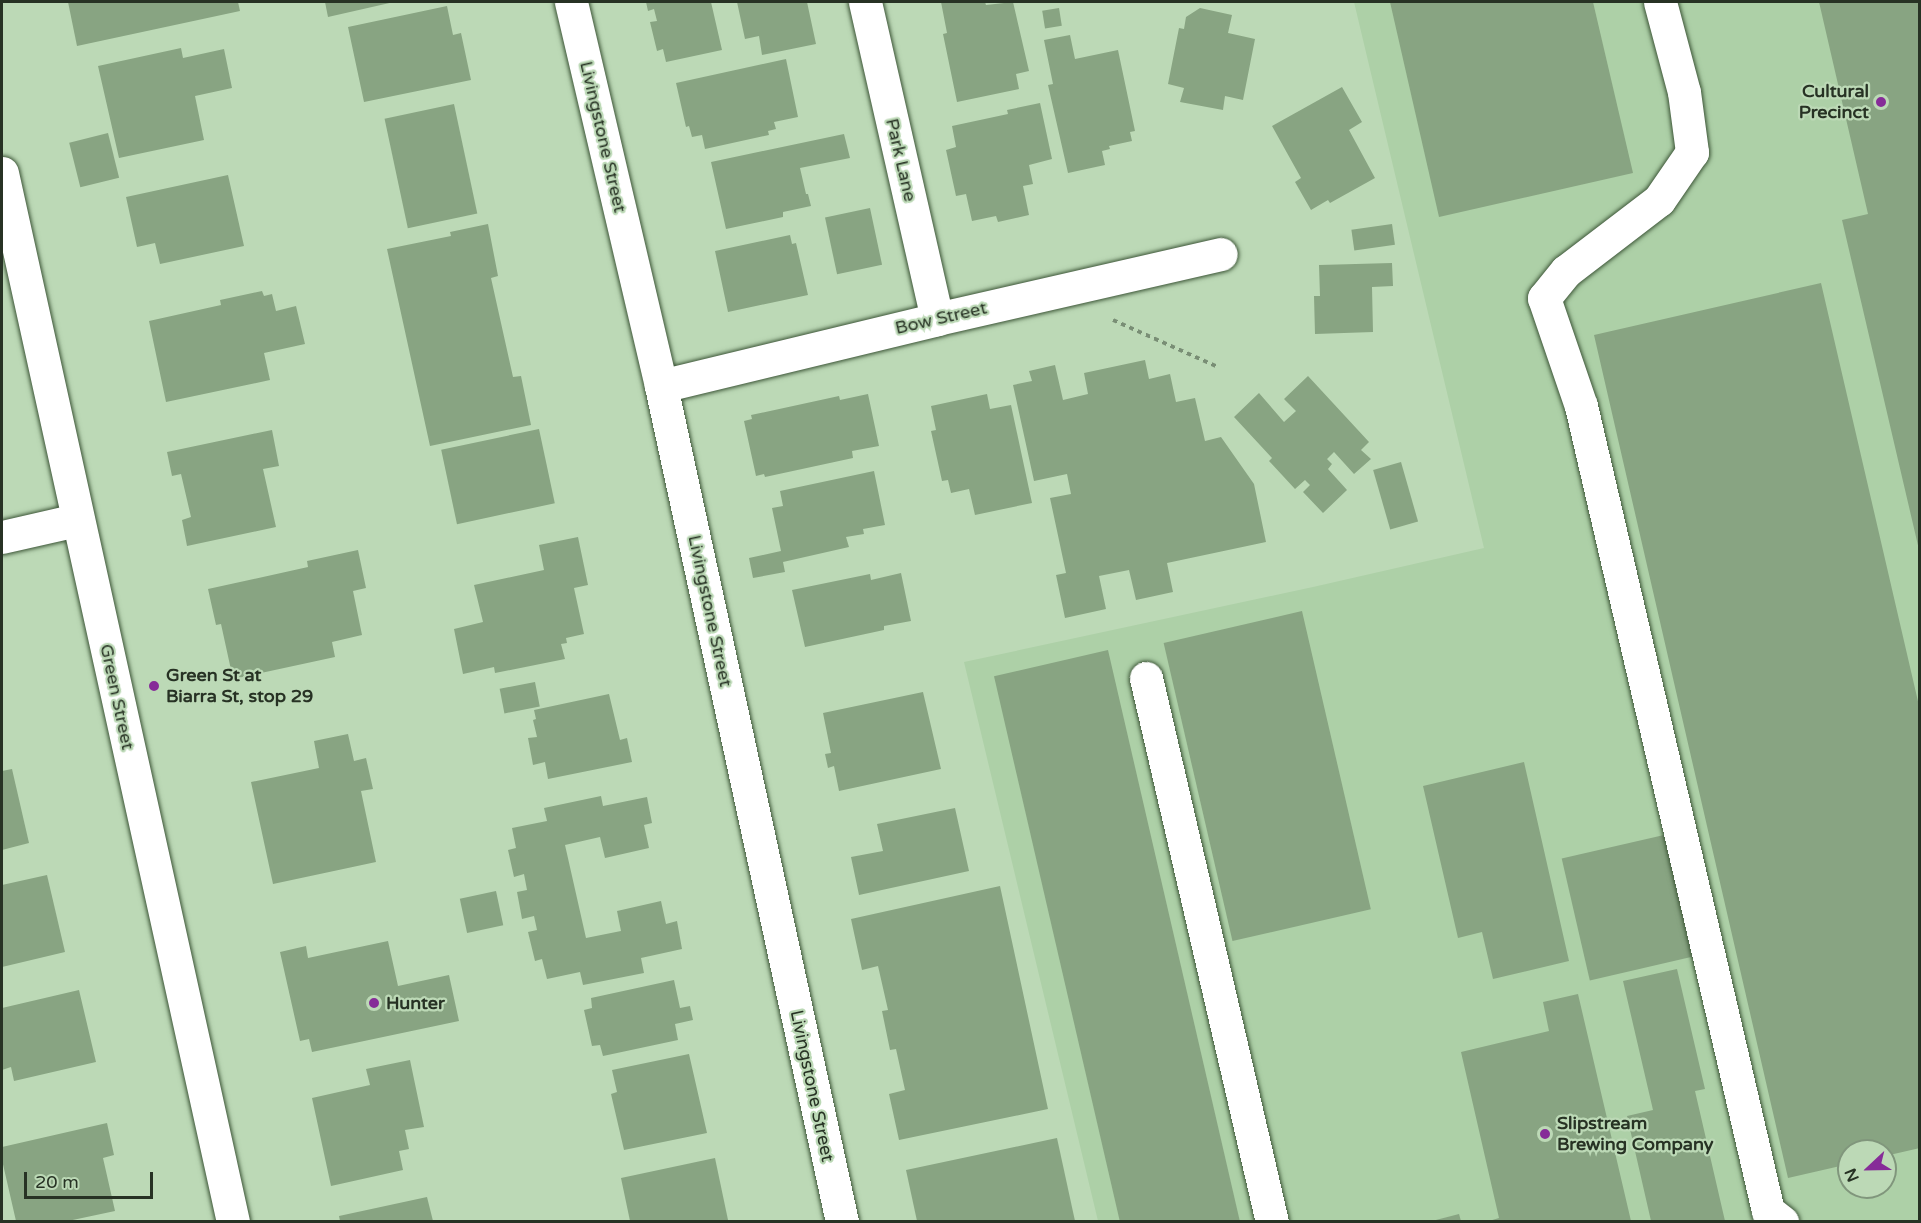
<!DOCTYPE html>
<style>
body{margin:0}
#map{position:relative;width:1921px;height:1223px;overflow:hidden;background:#bcd9b6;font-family:"Varela Round",sans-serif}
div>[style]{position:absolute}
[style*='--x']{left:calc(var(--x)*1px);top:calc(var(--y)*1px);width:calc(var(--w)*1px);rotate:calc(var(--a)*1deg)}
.built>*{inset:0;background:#add0a7}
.building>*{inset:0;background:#88a482;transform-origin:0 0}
.path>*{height:4px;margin-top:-2px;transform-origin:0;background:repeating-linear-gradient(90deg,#798e75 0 4.5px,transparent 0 9px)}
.roads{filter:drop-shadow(0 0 2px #3d5638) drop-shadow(0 0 2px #3d5638)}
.minor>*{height:33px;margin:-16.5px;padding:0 16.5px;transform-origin:16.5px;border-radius:16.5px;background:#fff}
.dots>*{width:16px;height:16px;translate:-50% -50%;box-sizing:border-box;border:3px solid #bcd9b6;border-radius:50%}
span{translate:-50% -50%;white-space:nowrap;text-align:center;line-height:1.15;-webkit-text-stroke:4.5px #bcd9b6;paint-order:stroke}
.poi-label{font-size:18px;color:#273224;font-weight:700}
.right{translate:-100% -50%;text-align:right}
.left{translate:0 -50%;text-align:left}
.street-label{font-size:18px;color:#273224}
.frame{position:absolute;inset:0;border:3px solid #273224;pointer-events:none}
.north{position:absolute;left:1837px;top:1139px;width:60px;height:60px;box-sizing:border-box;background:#bcd9b6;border:2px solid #80967c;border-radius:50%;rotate:248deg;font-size:16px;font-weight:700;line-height:24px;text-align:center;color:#273224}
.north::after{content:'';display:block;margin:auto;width:21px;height:27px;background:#862c98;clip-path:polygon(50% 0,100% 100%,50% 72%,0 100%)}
.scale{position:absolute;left:24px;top:1172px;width:129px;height:27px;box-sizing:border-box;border:3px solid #273224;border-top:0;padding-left:8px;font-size:18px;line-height:21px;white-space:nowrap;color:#273224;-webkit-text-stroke:4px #bcd9b6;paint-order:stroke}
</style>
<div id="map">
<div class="built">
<i style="clip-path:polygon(evenodd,1354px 2px,1919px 2px,1919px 1221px,1098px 1221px,964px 662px,1313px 587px,1484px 548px,1354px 2px,1849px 1151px,1885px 1151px,1885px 1187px,1849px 1187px,1849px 1151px)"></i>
</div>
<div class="building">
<i style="clip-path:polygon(68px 2px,238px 2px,240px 11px,77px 46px)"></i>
<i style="clip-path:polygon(325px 2px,394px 2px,328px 17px)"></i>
<i style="clip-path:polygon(646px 2px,711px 2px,722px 50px,666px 62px,663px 49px,657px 51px,650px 22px,657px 21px,654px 9px,648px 11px)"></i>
<i style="clip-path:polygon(737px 2px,807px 2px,816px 44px,762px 55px,759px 36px,745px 39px)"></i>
<i style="clip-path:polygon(941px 2px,985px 2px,986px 5px,1013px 2px,1029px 71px,1016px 74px,1019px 89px,957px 102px,943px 34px,947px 33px)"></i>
<i style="clip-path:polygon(1390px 2px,1593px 2px,1633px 173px,1439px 217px)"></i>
<i style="clip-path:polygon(1819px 2px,1920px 2px,1920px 554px,1842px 220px,1868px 214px)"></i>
<i style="clip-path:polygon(447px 6px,453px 35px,461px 33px,471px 80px,364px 102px,348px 27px)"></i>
<i style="left:1059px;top:8px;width:18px;height:17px;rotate:81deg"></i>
<i style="clip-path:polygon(1200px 8px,1232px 15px,1228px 33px,1255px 39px,1243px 100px,1225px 96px,1223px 110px,1180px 102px,1184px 88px,1168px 84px,1179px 28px,1184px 29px,1186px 17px)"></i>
<i style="clip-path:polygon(1070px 35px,1075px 59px,1118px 50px,1135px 131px,1130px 132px,1132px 141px,1109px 146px,1110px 149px,1102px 151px,1105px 165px,1068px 173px,1048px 85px,1053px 84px,1044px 40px)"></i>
<i style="clip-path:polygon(181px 48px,183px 58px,224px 49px,232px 88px,195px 96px,204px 140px,119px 158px,98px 66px)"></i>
<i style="clip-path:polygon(786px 59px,798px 117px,774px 122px,776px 129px,768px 131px,769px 135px,705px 149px,702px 135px,692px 137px,689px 126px,686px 127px,676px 83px)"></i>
<i style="clip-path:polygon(1342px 87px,1362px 122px,1349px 130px,1375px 178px,1330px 203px,1328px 200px,1311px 210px,1295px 182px,1301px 178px,1272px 126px)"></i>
<i style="clip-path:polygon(1040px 103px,1052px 159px,1029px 165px,1033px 184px,1023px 186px,1029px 215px,998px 222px,996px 216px,972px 221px,966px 194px,956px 196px,946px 150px,956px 147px,952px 126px,1008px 114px,1007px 110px)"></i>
<i style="left:454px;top:104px;width:112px;height:71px;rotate:78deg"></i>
<i style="left:108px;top:133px;width:46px;height:40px;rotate:76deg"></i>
<i style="clip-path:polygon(844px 134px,850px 158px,800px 168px,806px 194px,808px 194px,811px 206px,783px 212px,783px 217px,726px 229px,711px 162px)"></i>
<i style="clip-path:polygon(228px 175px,244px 246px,160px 264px,155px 243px,137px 247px,126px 197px)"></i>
<i style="left:870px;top:208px;width:58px;height:46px;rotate:78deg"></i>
<i style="clip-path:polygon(488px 224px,498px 276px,491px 278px,513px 377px,521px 376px,531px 425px,430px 446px,387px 249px,451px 236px,450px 232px)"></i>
<i style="left:1392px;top:224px;width:21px;height:41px;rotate:82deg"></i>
<i style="clip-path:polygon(790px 235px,792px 244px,796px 243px,808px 295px,728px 312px,715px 251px)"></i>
<i style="clip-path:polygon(1392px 263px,1393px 286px,1372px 287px,1373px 332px,1315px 334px,1314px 296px,1320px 296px,1319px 265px)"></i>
<i style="clip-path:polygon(1821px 283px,1920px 710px,1920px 1148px,1885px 1156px,1885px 1151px,1849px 1151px,1849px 1164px,1788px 1178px,1594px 335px)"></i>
<i style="clip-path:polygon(262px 291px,264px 296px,272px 294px,276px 311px,296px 306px,305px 344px,264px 353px,270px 380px,166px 402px,149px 321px,221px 305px,220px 300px)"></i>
<i style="clip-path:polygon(1145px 360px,1149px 379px,1170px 374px,1176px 402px,1195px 398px,1205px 441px,1221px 437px,1254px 484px,1266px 542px,1167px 563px,1173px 592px,1136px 600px,1129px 570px,1099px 576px,1106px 609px,1065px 618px,1056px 575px,1066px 573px,1050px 498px,1071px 494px,1067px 474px,1034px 481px,1013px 385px,1032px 381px,1029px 371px,1055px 365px,1063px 400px,1088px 394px,1084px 373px)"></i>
<i style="clip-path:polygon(1308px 376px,1369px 442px,1361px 450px,1371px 459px,1354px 474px,1334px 452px,1327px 459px,1332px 464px,1328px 469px,1347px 490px,1323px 513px,1303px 492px,1310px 485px,1305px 480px,1295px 489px,1269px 461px,1272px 458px,1234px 417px,1259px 393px,1284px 422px,1296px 411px,1284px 399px)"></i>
<i style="clip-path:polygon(868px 394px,879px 446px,852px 451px,853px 458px,765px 477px,764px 474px,756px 476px,744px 421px,752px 419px,751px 415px,839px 396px,840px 400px)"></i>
<i style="clip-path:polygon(987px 394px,990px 409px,1011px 405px,1032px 503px,975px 515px,969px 489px,951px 493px,948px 480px,942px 481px,931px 431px,936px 430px,931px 406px)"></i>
<i style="left:539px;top:429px;width:76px;height:100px;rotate:78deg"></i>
<i style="clip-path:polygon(272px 430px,279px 466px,263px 469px,276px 527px,187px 546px,182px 520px,191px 517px,181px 474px,172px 476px,167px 452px)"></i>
<i style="left:1401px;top:462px;width:62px;height:29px;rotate:74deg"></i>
<i style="clip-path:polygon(874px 471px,885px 525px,863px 529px,864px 534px,846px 537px,849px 547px,783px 562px,785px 572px,753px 578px,749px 558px,781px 551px,772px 508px,783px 506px,780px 491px)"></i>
<i style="clip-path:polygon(578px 537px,588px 585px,574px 588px,584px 634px,566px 638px,567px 643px,561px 644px,565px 659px,495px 673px,494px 667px,463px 674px,454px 629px,483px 622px,474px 585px,544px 570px,539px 545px)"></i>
<i style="clip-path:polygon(358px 550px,366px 588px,353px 591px,362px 635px,332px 642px,335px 657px,233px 679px,221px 624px,216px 625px,208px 589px,308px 567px,307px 561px)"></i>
<i style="clip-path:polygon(901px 573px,911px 621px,884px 626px,884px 630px,805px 647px,792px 590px,870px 574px,871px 580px)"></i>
<i style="left:1302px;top:611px;width:306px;height:142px;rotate:77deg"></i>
<i style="left:1108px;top:650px;width:586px;height:117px;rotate:77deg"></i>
<i style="left:535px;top:682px;width:25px;height:36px;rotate:79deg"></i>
<i style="clip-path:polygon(923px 692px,941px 769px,839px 791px,834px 766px,828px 768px,825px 754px,831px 753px,823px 713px)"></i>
<i style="clip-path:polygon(609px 694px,620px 740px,627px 738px,632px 762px,548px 779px,545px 762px,533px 765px,528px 738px,537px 737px,533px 720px,536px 719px,534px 710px)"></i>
<i style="clip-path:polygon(348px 734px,354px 761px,366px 758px,373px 789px,361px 791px,376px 862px,273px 884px,251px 782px,319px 768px,314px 741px)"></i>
<i style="clip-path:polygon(1524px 762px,1569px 961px,1493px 979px,1482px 932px,1458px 938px,1423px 786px)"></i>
<i style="clip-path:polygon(12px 769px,29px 843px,2px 850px,2px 771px)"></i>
<i style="clip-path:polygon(601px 796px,603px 806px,647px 797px,652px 823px,644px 825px,649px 848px,605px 858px,600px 837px,565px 845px,586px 938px,621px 931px,617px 911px,661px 901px,666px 924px,677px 921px,682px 949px,641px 958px,644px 973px,583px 985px,580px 972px,547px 979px,542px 959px,535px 961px,528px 932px,537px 930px,534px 916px,522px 919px,517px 892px,527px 890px,524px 874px,514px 877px,508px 850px,516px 848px,512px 828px,547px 821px,544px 808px)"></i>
<i style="clip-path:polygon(955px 808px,969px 871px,859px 895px,851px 857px,883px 851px,877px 824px)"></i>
<i style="left:1664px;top:835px;width:125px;height:105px;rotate:77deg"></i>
<i style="clip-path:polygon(47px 875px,65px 952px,2px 967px,2px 885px)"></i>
<i style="clip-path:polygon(1000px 886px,1048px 1109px,899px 1140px,889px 1094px,905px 1090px,896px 1049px,890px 1050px,882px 1011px,888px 1010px,878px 966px,862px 970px,851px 919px)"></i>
<i style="left:496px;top:891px;width:35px;height:37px;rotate:78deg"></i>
<i style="clip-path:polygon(388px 941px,398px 986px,449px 975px,459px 1021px,312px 1052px,309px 1039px,300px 1041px,280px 952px,306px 946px,308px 958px)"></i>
<i style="clip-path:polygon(1677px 969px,1705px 1089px,1695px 1091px,1725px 1221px,1651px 1221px,1627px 1116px,1653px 1110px,1623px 981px)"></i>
<i style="clip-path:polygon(674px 980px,680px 1008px,690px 1006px,693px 1020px,675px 1024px,678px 1040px,603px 1056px,600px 1045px,592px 1046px,584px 1010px,592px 1008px,591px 998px)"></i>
<i style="clip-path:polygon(79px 990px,96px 1062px,14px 1081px,11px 1067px,2px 1070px,2px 1008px)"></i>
<i style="clip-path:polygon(1578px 994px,1631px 1221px,1489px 1221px,1499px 1218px,1461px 1052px,1549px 1031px,1543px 1002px)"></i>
<i style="clip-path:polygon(689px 1054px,707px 1133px,624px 1150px,611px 1094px,617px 1092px,612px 1070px)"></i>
<i style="clip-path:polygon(410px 1060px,424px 1127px,405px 1130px,409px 1149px,399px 1151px,403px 1170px,331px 1186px,312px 1098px,370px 1085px,366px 1069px)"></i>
<i style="clip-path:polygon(107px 1123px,114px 1155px,103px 1158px,115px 1211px,68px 1221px,16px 1221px,2px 1160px,2px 1147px)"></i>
<i style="clip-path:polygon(1057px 1138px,1075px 1221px,917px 1221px,906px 1170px)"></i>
<i style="clip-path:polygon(715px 1158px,728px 1220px,630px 1221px,621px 1178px)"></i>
<i style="clip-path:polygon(427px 1197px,433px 1221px,340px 1221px,339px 1216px)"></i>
<i style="clip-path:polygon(1459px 1214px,1461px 1221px,1432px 1221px)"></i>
</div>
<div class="path">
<i style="--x:1113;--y:320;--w:115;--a:24.1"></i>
</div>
<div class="roads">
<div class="minor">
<i style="--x:571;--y:2;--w:394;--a:76.8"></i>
<i style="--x:661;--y:386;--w:855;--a:77.78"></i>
<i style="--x:865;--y:2;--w:325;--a:77.2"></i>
<i style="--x:1660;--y:2;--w:93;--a:75.1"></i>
<i style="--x:1684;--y:92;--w:61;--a:82.4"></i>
<i style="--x:1692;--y:152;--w:58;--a:124.5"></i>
<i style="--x:1659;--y:200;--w:117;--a:142.6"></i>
<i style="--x:1566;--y:271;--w:35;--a:129"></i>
<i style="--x:1544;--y:298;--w:114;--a:71.1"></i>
<i style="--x:1581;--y:406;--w:826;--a:76.92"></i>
<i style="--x:1768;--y:1211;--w:18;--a:38"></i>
<i style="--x:2;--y:173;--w:1074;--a:77.58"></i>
<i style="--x:661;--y:386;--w:284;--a:-13.6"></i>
<i style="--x:937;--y:319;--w:291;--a:-12.9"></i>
<i style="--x:2;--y:537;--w:77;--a:-12.8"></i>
<i style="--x:1146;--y:678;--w:558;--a:76.96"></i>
</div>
</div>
<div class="dots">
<i style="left:1881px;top:102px;background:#862c98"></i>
<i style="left:154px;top:686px;background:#862c98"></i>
<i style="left:374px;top:1003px;background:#862c98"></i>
<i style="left:1545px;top:1134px;background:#862c98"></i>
</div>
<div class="poi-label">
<span class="right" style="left:1869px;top:102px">Cultural<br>Precinct</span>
<span class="left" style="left:166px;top:686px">Green St at<br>Biarra St, stop 29</span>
<span class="left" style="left:386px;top:1003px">Hunter</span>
<span class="left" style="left:1557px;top:1134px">Slipstream<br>Brewing Company</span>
</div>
<div class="street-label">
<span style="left:603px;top:137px;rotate:77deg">Livingstone Street</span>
<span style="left:901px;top:160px;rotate:77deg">Park Lane</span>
<span style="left:941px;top:318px;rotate:-13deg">Bow Street</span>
<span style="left:710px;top:611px;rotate:78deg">Livingstone Street</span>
<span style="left:117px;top:697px;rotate:78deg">Green Street</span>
<span style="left:812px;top:1086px;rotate:78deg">Livingstone Street</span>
</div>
<div class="frame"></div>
<div class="north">N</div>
<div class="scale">20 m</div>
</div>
